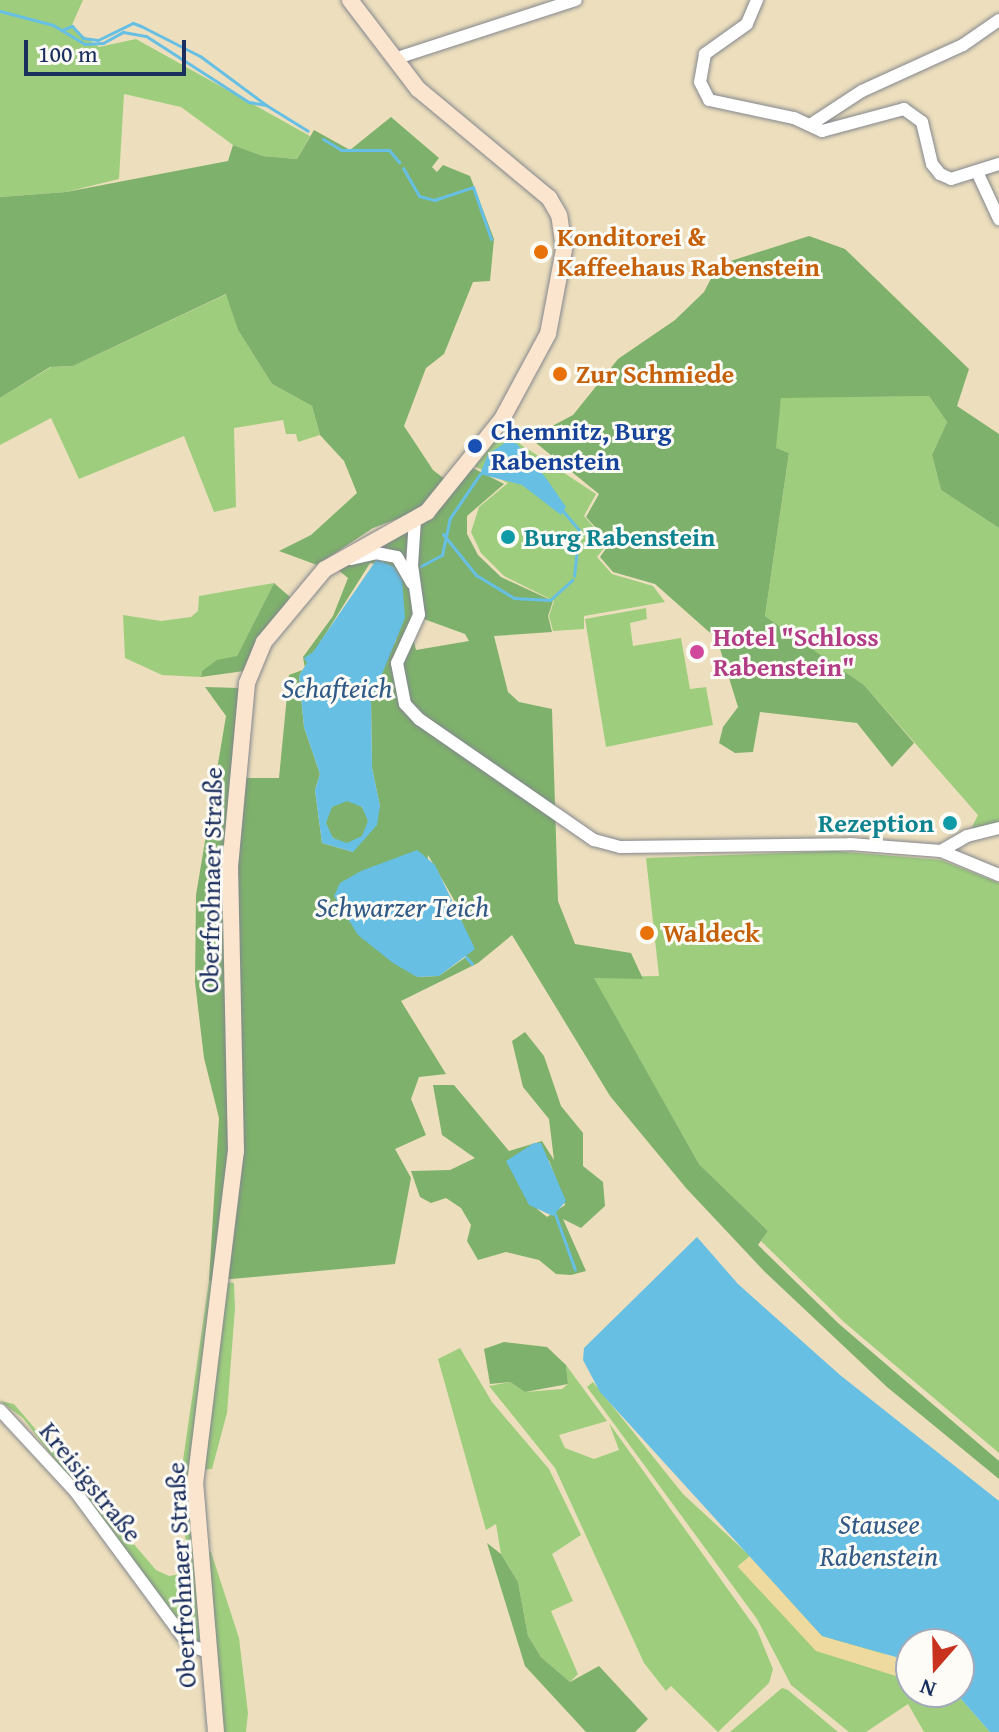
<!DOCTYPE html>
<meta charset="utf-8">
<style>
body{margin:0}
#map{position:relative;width:999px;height:1732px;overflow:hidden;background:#eddfbd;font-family:"Gentium Book Plus",serif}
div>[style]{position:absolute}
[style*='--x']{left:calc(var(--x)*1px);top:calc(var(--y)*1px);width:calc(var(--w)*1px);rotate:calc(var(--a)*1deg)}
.green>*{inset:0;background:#9ece7d}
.forest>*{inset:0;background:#7eb16c}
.round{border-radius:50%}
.sand>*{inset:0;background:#eeda9e}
.water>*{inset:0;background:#67bfe4}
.stream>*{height:3px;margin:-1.5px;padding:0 1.5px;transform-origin:1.5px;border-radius:1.5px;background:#67bfe4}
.roads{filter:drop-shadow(0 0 2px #84878e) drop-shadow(0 0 2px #84878e)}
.street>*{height:12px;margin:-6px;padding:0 6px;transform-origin:6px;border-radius:6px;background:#fff}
.secondary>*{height:16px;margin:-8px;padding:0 8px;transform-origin:8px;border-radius:8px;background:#fbe5cf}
.dots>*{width:22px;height:22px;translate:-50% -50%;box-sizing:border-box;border:4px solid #fdfcf7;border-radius:50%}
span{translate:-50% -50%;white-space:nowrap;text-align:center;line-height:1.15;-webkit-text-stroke:6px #fdfcf7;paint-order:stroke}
.food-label{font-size:26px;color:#c56008;font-weight:700}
.left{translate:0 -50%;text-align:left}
.transit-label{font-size:26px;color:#164399;font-weight:700}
.culture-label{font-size:26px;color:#0d838f;font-weight:700}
.right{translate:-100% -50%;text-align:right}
.hotel-label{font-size:26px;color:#b23c85;font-weight:700}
.street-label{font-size:26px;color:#1b2f5e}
.water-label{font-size:28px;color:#325a86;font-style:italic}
.north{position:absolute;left:895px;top:1628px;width:80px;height:80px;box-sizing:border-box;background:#fdfcf7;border:2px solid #a3aaba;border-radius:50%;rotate:200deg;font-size:22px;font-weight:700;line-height:32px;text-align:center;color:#1b2f5e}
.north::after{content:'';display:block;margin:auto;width:28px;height:36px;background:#c8321e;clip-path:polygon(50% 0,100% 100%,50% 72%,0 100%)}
.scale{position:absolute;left:24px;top:40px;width:162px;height:36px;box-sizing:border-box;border:4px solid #1b2f5e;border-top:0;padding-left:10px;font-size:24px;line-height:28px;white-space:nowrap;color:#1b2f5e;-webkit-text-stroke:6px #fdfcf7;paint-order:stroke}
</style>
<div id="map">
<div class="green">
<i style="clip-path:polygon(0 0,83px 0,71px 27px,99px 47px,136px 39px,310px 136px,297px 159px,263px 156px,233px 145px,181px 107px,124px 94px,119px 179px,66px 192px,0 197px)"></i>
<i style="clip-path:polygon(227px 294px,238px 330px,272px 384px,312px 406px,320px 435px,298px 442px,296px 434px,286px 434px,283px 420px,234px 428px,236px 507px,214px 512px,184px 436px,79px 479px,51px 418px,0 445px,0 398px,51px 367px,73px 366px)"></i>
<i style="clip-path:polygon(929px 396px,947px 422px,932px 455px,941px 490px,999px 528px,999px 826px,969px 833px,978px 815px,864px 685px,765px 616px,789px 453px,775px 448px,781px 397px)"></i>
<i style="clip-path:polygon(502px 432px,596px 494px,584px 516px,608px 543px,597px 557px,612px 574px,653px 586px,665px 602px,584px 616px,584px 629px,553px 631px,549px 616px,554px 601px,504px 576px,481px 553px,471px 532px,479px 507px,508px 483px,474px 466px)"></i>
<i style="clip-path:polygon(274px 583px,237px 656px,202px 671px,201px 677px,162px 675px,125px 658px,123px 615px,161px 621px,191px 617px,198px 611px,199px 596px)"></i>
<i style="clip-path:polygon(646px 608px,647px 619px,630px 623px,633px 646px,681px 638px,690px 689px,706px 687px,713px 725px,606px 747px,585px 619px)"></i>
<i style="clip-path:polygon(835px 851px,941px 860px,999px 883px,999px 1453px,845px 1323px,761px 1241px,768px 1231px,699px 1164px,593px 977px,659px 976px,646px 858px)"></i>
<i style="clip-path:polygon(209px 1281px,234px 1283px,235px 1308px,227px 1413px,212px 1469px,192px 1470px,194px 1546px,211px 1552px,239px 1638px,248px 1713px,246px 1732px,224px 1732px,216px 1653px,193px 1641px,23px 1418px,0 1401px,14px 1404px,156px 1570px,169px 1576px,181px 1574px,187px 1555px,180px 1481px)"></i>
<i style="clip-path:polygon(460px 1348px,492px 1402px,549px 1469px,581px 1535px,552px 1554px,573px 1601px,551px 1611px,578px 1674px,570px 1682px,541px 1657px,528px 1636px,518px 1582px,501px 1554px,496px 1524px,486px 1530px,438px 1359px)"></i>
<i style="clip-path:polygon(566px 1365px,607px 1421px,559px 1435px,565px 1448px,594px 1459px,619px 1450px,609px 1423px,757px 1630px,773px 1669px,769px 1683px,718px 1732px,671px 1686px,666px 1691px,644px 1663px,555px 1468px,489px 1386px,510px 1382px,525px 1392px,562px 1389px,568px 1384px)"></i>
<i style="clip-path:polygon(593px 1382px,683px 1494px,750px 1556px,738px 1566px,896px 1661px,911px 1659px,911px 1692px,955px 1692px,990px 1732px,924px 1732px,908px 1704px,866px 1732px,849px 1732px,791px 1685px,757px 1619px,587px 1387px)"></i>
<i style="clip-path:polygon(782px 1688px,788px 1690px,838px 1732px,730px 1732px)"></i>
</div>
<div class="forest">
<i style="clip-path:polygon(391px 117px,439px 158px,432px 167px,437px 172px,443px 165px,470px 176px,494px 239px,490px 281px,473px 282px,444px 354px,426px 368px,404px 426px,433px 470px,446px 480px,421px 510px,373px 528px,317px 565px,279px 551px,311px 535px,357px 493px,344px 461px,320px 435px,312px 406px,272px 384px,238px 330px,226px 294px,73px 366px,50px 367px,0 398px,0 197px,66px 192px,228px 161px,233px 145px,263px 156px,297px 159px,314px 130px,350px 150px)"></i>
<i style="clip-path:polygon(809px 236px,845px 249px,969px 369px,957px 406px,999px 434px,999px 528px,941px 490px,932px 455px,947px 422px,929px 396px,781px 398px,776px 448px,789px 453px,765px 616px,864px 685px,914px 743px,892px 767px,857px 723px,760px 712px,753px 752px,735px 753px,719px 743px,723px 727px,738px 707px,717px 639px,655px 584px,613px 572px,600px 557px,610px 543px,586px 517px,599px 494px,520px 430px,539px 433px,573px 415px,618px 359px,675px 320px,704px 292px,718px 265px)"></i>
<i style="clip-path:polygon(evenodd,473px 468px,504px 484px,467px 516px,467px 534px,478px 555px,501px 577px,553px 601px,548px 616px,552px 632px,494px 636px,508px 692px,519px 702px,552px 709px,558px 901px,575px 944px,631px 953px,643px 979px,594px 978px,699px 1164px,768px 1231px,758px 1245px,838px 1323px,999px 1461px,999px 1479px,887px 1387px,765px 1272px,686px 1188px,610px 1096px,512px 935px,478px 963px,401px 1001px,446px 1074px,419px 1077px,411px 1099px,426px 1135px,395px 1149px,411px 1178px,395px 1264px,209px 1281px,219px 1118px,204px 1058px,195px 982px,196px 895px,226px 716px,205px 687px,239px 688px,231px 778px,279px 778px,289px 675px,305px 669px,303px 657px,333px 616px,348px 578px,337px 569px,424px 520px,473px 468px,370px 563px,394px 567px,402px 580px,396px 641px,383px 662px,371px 701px,372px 768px,380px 806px,353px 852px,322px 843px,315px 790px,320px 774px,304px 727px,299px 676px,370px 563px,473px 468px,421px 618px,465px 634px,469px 641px,416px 650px,413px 638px,421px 618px,473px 468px,428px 855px,460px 910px,466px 957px,439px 976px,417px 977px,428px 855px)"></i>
<i style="clip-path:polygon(274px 583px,290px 597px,244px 671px,201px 677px,202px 671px,217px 660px,237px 656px)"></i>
<i class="round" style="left:326px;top:801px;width:42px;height:42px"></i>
<i style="clip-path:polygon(evenodd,525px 1032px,544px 1056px,561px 1106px,583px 1133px,583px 1166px,603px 1182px,605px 1206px,581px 1228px,563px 1219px,586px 1271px,571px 1275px,556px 1274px,539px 1260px,506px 1252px,478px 1260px,467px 1241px,471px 1225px,461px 1208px,446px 1198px,431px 1203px,420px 1197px,411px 1171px,450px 1170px,475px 1158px,442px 1135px,433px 1085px,454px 1085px,509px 1151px,542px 1141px,554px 1160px,549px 1119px,523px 1087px,512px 1041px,525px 1032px,549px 1160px,565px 1205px,547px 1217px,537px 1209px,549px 1160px)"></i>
<i style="clip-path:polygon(504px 1342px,547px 1347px,566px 1365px,568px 1384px,525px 1392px,510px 1382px,490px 1384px,484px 1349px)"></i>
<i style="clip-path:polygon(487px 1543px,501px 1554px,518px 1582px,528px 1636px,541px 1657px,570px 1682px,599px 1666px,648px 1719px,635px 1732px,586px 1732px,525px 1666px)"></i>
</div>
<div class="sand">
<i style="clip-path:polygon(750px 1556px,822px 1636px,898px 1658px,902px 1664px,896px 1676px,816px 1651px,738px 1567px)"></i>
</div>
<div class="water">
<i style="clip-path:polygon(508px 441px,517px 444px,546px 478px,566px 507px,561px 515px,522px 485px,480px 474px,488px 454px)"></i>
<i style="clip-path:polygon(evenodd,377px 559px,394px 567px,402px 580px,405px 618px,371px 701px,372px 768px,380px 806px,377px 825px,353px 852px,322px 843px,315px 790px,320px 774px,304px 727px,299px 676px,307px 663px,304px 658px,313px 652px,377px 559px,347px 801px,362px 807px,368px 821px,362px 836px,347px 843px,333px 838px,326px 823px,332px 807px,347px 801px)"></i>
<i style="clip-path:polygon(417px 850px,435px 865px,475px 949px,439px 976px,417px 977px,393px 963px,358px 935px,334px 896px,340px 883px,361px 871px)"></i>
<i style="clip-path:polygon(534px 1143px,541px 1143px,566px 1201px,553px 1216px,529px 1205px,506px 1161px)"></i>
<i style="clip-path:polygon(697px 1237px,738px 1284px,840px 1375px,999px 1501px,999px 1732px,990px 1732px,955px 1692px,959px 1644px,911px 1644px,911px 1659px,903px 1659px,822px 1636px,600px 1392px,583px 1360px,584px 1348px)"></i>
</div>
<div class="stream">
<i style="--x:0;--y:11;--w:55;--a:14.8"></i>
<i style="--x:53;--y:25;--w:37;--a:31"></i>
<i style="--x:85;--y:44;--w:18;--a:-3"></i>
<i style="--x:103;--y:43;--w:23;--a:-29"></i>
<i style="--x:123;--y:32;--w:23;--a:10"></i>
<i style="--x:146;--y:36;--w:122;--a:32.7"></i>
<i style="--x:249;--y:102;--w:17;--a:10"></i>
<i style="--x:266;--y:105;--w:49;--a:31.8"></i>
<i style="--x:62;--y:30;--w:11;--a:-22"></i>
<i style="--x:72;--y:26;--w:16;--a:47"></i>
<i style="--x:83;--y:38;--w:15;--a:8"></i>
<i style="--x:98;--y:40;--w:39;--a:-26"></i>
<i style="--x:133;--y:23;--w:9;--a:21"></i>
<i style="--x:141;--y:26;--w:66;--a:27"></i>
<i style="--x:200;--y:56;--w:82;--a:36.6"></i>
<i style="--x:323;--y:139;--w:21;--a:31"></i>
<i style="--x:341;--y:150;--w:48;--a:0"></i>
<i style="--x:389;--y:150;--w:16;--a:50"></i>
<i style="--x:403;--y:168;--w:32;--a:60"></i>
<i style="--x:419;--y:196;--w:16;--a:15"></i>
<i style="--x:434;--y:200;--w:41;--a:-18.4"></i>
<i style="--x:473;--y:187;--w:55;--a:70.9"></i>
<i style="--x:563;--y:511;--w:25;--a:50"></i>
<i style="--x:579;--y:530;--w:46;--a:96.2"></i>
<i style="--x:443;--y:534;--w:53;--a:51.2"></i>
<i style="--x:476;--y:575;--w:44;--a:31.2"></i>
<i style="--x:514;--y:598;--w:36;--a:3"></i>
<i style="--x:550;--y:600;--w:30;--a:-42"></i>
<i style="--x:421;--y:566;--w:24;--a:-28"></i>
<i style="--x:442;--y:555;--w:38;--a:-78"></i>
<i style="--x:450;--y:518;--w:53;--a:-55.7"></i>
<i style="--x:466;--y:957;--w:9;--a:49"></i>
<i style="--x:555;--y:1214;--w:59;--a:70.3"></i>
</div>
<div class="roads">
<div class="street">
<i style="--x:757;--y:0;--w:26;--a:113"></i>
<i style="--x:747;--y:24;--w:52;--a:144.5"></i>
<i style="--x:705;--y:54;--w:28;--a:100"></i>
<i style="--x:700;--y:82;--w:20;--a:63"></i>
<i style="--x:709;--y:100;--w:87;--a:12"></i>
<i style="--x:794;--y:118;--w:31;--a:25"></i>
<i style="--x:822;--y:131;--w:85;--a:-15"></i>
<i style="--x:904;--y:109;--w:22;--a:36"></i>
<i style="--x:922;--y:122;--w:43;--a:76.6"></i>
<i style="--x:932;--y:164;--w:13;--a:51"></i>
<i style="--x:940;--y:174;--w:12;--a:24"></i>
<i style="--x:951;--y:179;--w:50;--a:-17.4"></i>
<i style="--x:397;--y:58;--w:188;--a:-18"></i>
<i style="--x:810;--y:125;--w:62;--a:-33.2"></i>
<i style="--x:862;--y:91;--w:111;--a:-24.5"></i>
<i style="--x:963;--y:45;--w:44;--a:-34.8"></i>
<i style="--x:978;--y:174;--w:50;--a:65"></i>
<i style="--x:415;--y:519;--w:46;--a:93.7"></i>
<i style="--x:412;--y:565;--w:50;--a:82"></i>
<i style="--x:419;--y:615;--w:53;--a:114.6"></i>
<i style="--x:397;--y:663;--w:42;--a:79"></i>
<i style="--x:405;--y:704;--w:21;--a:47"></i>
<i style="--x:419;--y:719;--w:213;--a:34.7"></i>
<i style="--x:594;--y:840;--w:27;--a:15"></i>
<i style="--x:620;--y:847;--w:230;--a:-0.7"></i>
<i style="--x:850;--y:844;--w:91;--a:4.4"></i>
<i style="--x:941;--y:851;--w:30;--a:-30"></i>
<i style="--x:967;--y:836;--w:33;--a:-14"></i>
<i style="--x:351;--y:559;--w:26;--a:-13"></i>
<i style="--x:376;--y:553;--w:21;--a:11"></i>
<i style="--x:397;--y:557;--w:30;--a:60"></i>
<i style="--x:941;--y:851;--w:63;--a:22.5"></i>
<i style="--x:0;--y:1410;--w:110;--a:47.2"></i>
<i style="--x:75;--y:1491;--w:192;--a:53.5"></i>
<i style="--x:189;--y:1645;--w:20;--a:20"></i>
</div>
<div class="secondary">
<i style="--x:216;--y:1732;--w:249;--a:-94.8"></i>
<i style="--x:195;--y:1484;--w:335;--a:-83"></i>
<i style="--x:236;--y:1152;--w:285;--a:-91.2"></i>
<i style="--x:230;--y:867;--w:185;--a:-84.7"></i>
<i style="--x:247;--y:683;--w:44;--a:-67.5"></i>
<i style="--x:264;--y:642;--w:95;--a:-50.1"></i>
<i style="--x:325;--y:569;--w:117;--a:-29.2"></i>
<i style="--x:427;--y:512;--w:119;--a:-51.1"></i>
<i style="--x:502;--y:419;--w:97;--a:-61.6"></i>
<i style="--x:548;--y:334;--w:86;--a:-79.3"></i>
<i style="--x:564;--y:249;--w:34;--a:-98"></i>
<i style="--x:559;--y:215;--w:20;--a:-120"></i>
<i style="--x:549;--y:198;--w:170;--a:-140.2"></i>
<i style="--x:418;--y:89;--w:112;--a:-127.4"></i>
</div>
</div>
<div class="dots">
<i style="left:541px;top:252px;background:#e8710a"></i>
<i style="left:560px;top:374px;background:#e8710a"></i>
<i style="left:475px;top:446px;background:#1a4fb4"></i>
<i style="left:508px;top:537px;background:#0f9aa8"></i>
<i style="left:697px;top:652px;background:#d1479c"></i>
<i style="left:950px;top:823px;background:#0f9aa8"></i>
<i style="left:647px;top:933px;background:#e8710a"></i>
</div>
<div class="food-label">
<span class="left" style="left:557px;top:252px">Konditorei &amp;<br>Kaffeehaus Rabenstein</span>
<span class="left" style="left:576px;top:374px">Zur Schmiede</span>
<span class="left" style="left:663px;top:933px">Waldeck</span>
</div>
<div class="transit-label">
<span class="left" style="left:491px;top:446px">Chemnitz, Burg<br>Rabenstein</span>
</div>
<div class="culture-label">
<span class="left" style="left:524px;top:537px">Burg Rabenstein</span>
<span class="right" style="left:934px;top:823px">Rezeption</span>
</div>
<div class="hotel-label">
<span class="left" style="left:713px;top:652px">Hotel "Schloss<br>Rabenstein"</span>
</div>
<div class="street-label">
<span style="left:211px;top:880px;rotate:-89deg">Oberfrohnaer Straße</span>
<span style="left:91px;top:1482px;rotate:51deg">Kreisigstraße</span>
<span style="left:181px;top:1575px;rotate:-93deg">Oberfrohnaer Straße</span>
</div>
<div class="water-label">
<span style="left:337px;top:688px">Schafteich</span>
<span style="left:402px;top:907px">Schwarzer Teich</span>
<span style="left:879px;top:1540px">Stausee<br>Rabenstein</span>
</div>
<div class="north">N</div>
<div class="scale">100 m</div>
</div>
